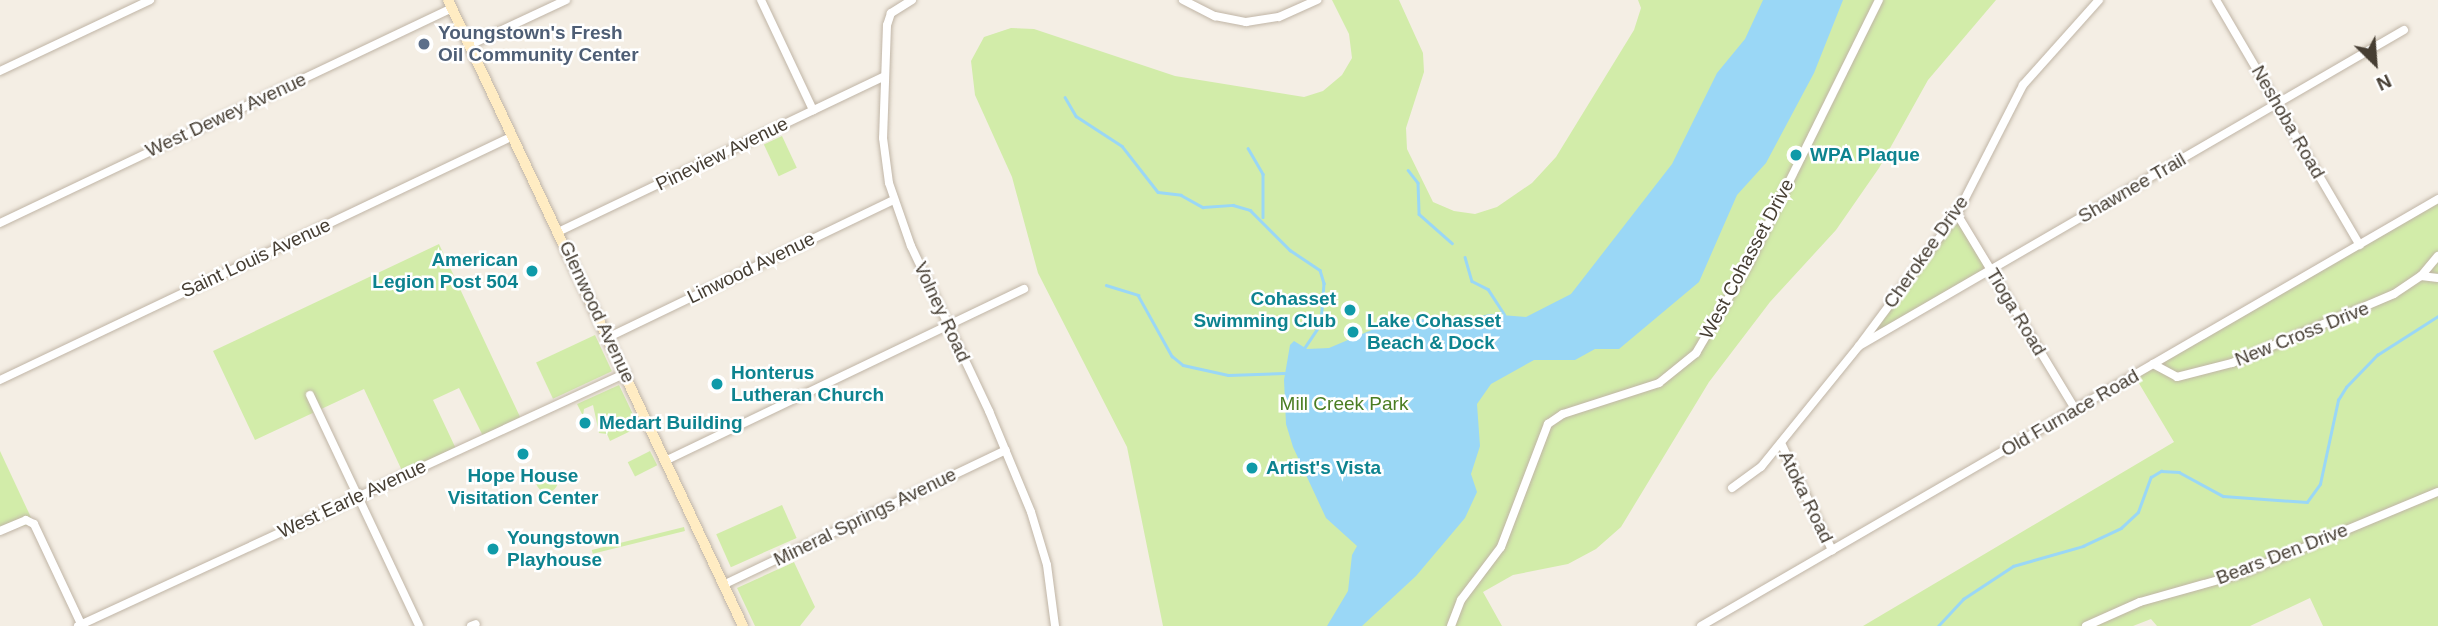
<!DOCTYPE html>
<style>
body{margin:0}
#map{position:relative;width:2438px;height:626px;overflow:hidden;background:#f4eee4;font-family:Helvetica,sans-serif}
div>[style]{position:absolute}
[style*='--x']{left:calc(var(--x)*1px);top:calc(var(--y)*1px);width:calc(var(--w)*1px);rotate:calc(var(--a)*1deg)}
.green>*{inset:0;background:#d2eca9;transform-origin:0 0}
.round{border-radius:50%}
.water>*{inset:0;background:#9ad7f6}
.stream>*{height:2.5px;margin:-1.25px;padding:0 1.25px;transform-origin:1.25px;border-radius:1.25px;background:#9ad7f6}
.roads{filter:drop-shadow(0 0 2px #c0b5a6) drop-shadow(0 0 2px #c0b5a6)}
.street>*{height:8px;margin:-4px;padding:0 4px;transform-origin:4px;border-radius:4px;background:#fff}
.secondary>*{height:10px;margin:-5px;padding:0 5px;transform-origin:5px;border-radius:5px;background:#ffecc3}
.dots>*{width:19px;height:19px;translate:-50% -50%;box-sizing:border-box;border:4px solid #fff;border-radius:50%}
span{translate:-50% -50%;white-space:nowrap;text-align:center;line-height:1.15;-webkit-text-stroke:5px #fff;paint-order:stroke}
.service-label{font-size:19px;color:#4e5e75;font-weight:700}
.left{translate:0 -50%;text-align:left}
.street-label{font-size:19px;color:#463e33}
.culture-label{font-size:19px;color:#0d838f;font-weight:700}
.right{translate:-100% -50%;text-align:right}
.park-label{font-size:19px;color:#4a7d22}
.north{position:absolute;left:2340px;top:28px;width:70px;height:70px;-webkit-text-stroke:5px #fff;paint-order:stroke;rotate:155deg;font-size:19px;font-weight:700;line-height:28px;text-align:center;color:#463e33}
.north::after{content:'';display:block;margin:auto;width:24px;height:32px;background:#463e33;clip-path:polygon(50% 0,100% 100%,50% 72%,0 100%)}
</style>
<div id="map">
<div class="green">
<i style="clip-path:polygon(1332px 0,1399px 0,1423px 53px,1424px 72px,1406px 128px,1407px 149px,1433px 202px,1454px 211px,1475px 214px,1497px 207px,1532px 183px,1556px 157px,1634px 30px,1641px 8px,1638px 0,1996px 0,1928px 80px,1879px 168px,1836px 230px,1770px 302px,1709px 382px,1621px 527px,1596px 549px,1568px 564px,1513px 575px,1483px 592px,1502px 626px,1163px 626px,1127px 447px,1038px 273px,1012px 177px,975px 95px,971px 61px,984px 37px,1011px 28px,1034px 29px,1175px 76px,1304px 97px,1323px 91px,1342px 75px,1352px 58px,1349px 34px)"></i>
<i style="left:782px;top:136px;width:35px;height:20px;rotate:65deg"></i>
<i style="clip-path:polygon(2438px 199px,2438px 626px,2323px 626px,2310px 598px,2250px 626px,2157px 626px,2151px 619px,2133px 626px,1863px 626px,2174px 442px,2134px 375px)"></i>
<i style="clip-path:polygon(1957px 214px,1991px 270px,1859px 346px)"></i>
<i style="clip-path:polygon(439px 244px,522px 421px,484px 438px,459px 388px,433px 400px,457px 451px,404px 475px,364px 389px,255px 440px,213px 351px)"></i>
<i style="left:595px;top:335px;width:40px;height:65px;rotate:65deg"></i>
<i style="clip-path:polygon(619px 385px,639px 427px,610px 441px,607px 434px,599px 433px,593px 405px,584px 409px,583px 416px,577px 404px)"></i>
<i style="clip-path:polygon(0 451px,34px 524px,0 531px)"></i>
<i style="left:650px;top:451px;width:16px;height:25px;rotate:63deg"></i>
<i class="round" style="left:536px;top:470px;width:22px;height:22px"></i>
<i style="left:782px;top:505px;width:36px;height:72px;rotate:66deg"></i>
<i style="left:684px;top:527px;width:4px;height:95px;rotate:76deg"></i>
<i style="clip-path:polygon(794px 562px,815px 607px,800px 626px,755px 626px,737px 588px)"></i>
</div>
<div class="water">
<i style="clip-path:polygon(1763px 0,1843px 0,1814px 73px,1766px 163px,1737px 195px,1699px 282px,1619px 349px,1595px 349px,1575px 360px,1534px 360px,1491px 384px,1477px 404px,1480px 446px,1471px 474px,1477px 492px,1465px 518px,1416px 576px,1362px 626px,1327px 626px,1348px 591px,1352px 555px,1357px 546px,1326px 518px,1293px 447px,1286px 424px,1284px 380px,1290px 345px,1294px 341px,1307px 349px,1329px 348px,1381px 326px,1419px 318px,1445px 326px,1489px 314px,1526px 317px,1571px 294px,1672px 164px,1717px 73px,1745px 39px)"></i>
</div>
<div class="stream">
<i style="--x:1065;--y:97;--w:22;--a:60"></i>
<i style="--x:1076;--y:116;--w:55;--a:33.1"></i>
<i style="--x:1122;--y:146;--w:58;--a:52"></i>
<i style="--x:1158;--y:192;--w:23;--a:7"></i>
<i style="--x:1181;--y:195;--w:25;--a:29"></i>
<i style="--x:1203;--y:207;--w:30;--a:-4"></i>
<i style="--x:1233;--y:205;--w:18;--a:16"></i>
<i style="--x:1250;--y:210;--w:57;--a:45"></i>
<i style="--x:1290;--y:250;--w:36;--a:34"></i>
<i style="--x:1320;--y:270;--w:14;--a:73"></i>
<i style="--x:1324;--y:283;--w:41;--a:94.2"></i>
<i style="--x:1321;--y:324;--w:29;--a:124"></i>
<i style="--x:1248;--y:148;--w:30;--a:60"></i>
<i style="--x:1263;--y:174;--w:43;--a:90"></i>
<i style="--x:1408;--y:170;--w:16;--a:52"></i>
<i style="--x:1418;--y:183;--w:31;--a:88"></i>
<i style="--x:1419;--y:214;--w:44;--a:41.3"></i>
<i style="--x:1465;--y:257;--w:25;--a:74"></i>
<i style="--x:1472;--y:281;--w:18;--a:27"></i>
<i style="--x:1488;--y:289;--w:30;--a:57"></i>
<i style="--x:1106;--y:285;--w:34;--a:17"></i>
<i style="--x:1138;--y:295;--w:70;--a:60.9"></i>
<i style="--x:1172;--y:356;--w:14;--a:39"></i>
<i style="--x:1183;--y:365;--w:46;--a:12.5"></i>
<i style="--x:1228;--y:375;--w:56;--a:-2"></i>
<i style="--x:1938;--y:626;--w:37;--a:-47"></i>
<i style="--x:1963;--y:599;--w:60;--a:-33.4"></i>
<i style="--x:2013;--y:566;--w:73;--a:-15.9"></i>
<i style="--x:2083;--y:546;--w:42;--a:-25.3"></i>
<i style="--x:2121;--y:528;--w:23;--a:-43"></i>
<i style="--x:2138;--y:512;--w:37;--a:-70"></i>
<i style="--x:2151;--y:477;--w:12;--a:-31"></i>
<i style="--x:2161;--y:471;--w:18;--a:3"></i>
<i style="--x:2179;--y:472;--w:50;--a:28.6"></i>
<i style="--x:2223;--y:496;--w:84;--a:4.1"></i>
<i style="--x:2307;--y:502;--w:22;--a:-54"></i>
<i style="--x:2320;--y:484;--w:86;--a:-77.9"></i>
<i style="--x:2338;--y:400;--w:15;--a:-58"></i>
<i style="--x:2346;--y:387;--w:45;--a:-45.9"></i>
<i style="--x:2377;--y:355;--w:72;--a:-32.6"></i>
</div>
<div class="roads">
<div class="street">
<i style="--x:761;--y:0;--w:122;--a:64.7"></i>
<i style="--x:912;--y:0;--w:25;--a:148"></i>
<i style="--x:891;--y:13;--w:13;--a:108"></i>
<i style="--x:887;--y:25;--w:113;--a:92"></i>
<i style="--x:883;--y:138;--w:45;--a:82.4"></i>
<i style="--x:889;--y:183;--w:67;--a:70.8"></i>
<i style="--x:911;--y:246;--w:183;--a:64.7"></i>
<i style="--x:989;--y:411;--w:109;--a:67.4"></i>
<i style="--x:1031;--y:512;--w:55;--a:73.2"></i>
<i style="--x:1047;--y:565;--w:62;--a:82.5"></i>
<i style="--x:1183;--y:0;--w:36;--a:27"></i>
<i style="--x:1215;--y:16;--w:32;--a:11"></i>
<i style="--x:1246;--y:22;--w:33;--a:-9"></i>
<i style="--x:1279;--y:17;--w:42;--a:-24.1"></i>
<i style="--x:2216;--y:0;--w:284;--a:59.6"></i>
<i style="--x:470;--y:45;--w:106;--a:-25.1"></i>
<i style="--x:0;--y:71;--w:166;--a:-25.3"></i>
<i style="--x:1957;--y:214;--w:228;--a:58.8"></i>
<i style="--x:0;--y:223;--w:501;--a:-25.44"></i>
<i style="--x:558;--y:232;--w:362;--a:-25.5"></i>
<i style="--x:2421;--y:276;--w:17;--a:7"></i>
<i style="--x:609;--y:337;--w:316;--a:-25.7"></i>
<i style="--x:1859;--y:346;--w:630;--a:-30.11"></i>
<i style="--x:2153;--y:364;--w:27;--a:28"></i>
<i style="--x:2177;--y:377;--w:57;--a:-14.3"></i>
<i style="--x:2232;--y:363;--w:176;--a:-23.1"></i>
<i style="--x:2394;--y:294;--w:32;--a:-34"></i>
<i style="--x:2421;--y:276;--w:26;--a:-50"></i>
<i style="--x:0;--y:380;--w:568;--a:-25.44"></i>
<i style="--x:310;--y:395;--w:255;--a:64.7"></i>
<i style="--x:1781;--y:443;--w:119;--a:64.5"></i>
<i style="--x:667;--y:460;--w:396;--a:-25.6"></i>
<i style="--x:1732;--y:488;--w:36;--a:-36"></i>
<i style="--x:1761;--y:467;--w:156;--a:-51"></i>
<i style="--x:1859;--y:346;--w:164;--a:-53.4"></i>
<i style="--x:1957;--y:214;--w:145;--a:-62.9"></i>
<i style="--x:2023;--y:85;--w:114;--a:-48.2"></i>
<i style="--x:0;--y:531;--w:28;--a:-23"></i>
<i style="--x:26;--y:520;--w:9;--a:27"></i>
<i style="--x:34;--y:524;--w:113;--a:64.8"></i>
<i style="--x:725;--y:584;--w:311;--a:-25.5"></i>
<i style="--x:78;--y:626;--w:604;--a:-24.78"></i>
<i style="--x:471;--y:626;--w:5;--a:-22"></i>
<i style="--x:1451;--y:626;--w:28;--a:-69"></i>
<i style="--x:1461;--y:600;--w:66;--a:-53"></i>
<i style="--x:1501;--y:547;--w:132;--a:-69.1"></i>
<i style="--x:1548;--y:424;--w:18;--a:-34"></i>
<i style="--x:1563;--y:414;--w:101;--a:-17.9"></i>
<i style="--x:1659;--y:383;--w:48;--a:-39"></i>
<i style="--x:1696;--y:353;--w:104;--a:-59.5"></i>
<i style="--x:1749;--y:263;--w:293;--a:-63.7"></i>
<i style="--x:1701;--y:626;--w:852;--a:-30.09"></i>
<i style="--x:2086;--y:626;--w:59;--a:-24"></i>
<i style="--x:2140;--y:602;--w:107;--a:-15.7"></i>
<i style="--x:2243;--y:573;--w:211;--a:-22.6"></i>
</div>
<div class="secondary">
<i style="--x:448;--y:0;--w:692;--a:64.77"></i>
</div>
</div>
<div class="dots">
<i style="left:424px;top:44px;background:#5c6f8a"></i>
<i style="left:1796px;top:155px;background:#0f9aa8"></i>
<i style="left:532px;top:271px;background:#0f9aa8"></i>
<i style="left:1350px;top:310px;background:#0f9aa8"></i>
<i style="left:1353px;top:332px;background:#0f9aa8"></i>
<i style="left:717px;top:384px;background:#0f9aa8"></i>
<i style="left:585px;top:423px;background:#0f9aa8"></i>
<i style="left:523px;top:454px;background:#0f9aa8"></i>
<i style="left:1252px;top:468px;background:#0f9aa8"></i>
<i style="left:493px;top:549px;background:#0f9aa8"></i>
</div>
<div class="service-label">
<span class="left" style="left:438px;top:44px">Youngstown's Fresh<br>Oil Community Center</span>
</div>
<div class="street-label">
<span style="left:226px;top:115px;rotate:-25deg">West Dewey Avenue</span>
<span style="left:2288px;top:122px;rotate:60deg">Neshoba Road</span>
<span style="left:722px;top:154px;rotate:-26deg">Pineview Avenue</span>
<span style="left:2132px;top:188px;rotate:-30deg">Shawnee Trail</span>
<span style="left:1926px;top:252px;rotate:-55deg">Cherokee Drive</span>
<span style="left:256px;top:258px;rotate:-25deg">Saint Louis Avenue</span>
<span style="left:1747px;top:259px;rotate:-62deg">West Cohasset Drive</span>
<span style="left:751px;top:268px;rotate:-26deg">Linwood Avenue</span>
<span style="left:597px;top:312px;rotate:65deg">Glenwood Avenue</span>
<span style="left:942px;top:312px;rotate:65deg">Volney Road</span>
<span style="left:2016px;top:312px;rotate:59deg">Tioga Road</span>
<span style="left:2302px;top:334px;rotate:-22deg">New Cross Drive</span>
<span style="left:2070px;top:413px;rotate:-30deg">Old Furnace Road</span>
<span style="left:1806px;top:497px;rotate:64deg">Atoka Road</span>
<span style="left:352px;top:499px;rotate:-25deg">West Earle Avenue</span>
<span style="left:865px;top:517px;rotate:-26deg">Mineral Springs Avenue</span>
<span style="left:2282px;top:554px;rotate:-21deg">Bears Den Drive</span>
</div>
<div class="culture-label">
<span class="left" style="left:1810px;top:155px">WPA Plaque</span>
<span class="right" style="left:518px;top:271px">American<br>Legion Post 504</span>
<span class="right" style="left:1336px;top:310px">Cohasset<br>Swimming Club</span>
<span class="left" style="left:1367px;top:332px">Lake Cohasset<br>Beach &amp; Dock</span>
<span class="left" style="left:731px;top:384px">Honterus<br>Lutheran Church</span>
<span class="left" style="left:599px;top:423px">Medart Building</span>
<span class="left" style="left:1266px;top:468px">Artist's Vista</span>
<span style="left:523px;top:487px">Hope House<br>Visitation Center</span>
<span class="left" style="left:507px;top:549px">Youngstown<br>Playhouse</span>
</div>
<div class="park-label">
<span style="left:1344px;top:404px">Mill Creek Park</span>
</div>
<div class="north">N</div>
</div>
